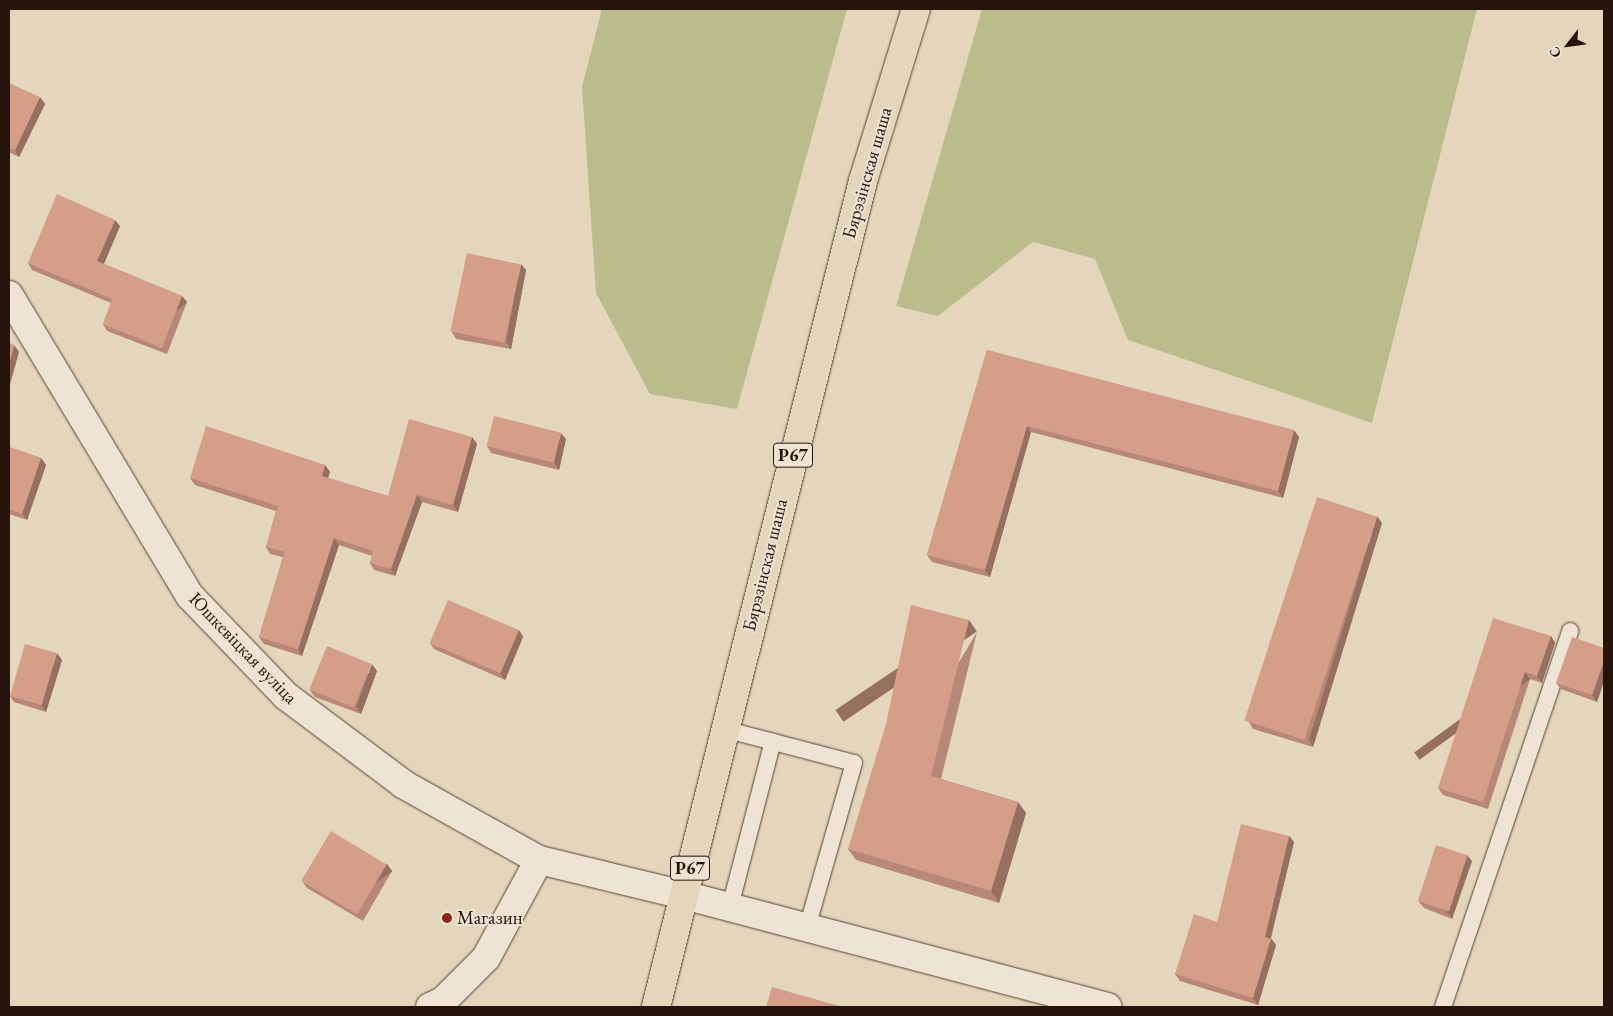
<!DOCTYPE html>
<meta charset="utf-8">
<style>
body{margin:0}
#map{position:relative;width:1613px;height:1016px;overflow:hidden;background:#e4d6bb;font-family:"EB Garamond",serif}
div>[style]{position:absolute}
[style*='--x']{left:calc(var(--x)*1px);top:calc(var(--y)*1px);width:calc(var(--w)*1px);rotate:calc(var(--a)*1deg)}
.green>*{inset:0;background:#bbbc8b}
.roads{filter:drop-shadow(0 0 1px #554438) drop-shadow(0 0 1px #554438)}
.service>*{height:16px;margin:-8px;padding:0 8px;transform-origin:8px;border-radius:8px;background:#ede4d3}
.minor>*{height:28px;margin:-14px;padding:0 14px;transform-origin:14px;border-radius:14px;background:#ede4d3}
.tertiary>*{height:28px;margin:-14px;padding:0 14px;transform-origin:14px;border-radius:14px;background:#ede4d3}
.primary>*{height:28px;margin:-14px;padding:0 14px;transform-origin:14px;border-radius:14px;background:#e4d6bb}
.wall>*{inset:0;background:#b78876}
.shaded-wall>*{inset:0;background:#956f60;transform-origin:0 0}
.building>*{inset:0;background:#d59e89;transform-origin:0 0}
.dots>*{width:14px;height:14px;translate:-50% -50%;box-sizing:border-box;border:2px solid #ede4d3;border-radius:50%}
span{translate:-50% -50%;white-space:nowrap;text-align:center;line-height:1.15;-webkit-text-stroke:4px #ede4d3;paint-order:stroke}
.shield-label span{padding:1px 4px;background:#ede4d3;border:1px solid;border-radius:4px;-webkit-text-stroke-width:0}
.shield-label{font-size:18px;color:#25140c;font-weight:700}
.street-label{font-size:19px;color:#25140c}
.poi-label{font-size:19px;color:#25140c}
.left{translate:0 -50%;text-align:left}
.frame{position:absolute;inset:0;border:10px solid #25140c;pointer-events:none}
.north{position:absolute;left:1543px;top:20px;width:50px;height:50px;-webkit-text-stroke:4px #ede4d3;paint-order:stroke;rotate:240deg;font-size:14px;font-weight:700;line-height:20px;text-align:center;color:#25140c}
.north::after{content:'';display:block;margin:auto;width:18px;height:22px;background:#25140c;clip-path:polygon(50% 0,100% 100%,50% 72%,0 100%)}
</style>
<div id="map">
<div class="green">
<i style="clip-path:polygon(602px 9px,847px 9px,737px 409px,650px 394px,596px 293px,582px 87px)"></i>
<i style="clip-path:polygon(982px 9px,1477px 9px,1372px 423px,1128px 340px,1095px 259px,1033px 242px,938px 316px,896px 306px)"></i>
</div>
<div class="roads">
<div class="service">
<i style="--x:724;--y:729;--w:134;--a:14.7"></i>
<i style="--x:854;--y:763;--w:172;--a:105.9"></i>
<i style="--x:730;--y:907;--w:171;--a:-75.5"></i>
<i style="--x:1443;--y:1007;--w:397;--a:-71.3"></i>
</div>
<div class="minor">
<i style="--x:9;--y:295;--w:351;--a:59"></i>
<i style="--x:190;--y:596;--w:139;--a:46.2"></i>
<i style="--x:286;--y:696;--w:146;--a:36.9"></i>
<i style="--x:403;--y:784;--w:156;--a:29.2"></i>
<i style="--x:539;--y:860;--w:149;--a:13.6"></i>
<i style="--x:430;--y:1007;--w:14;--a:-25"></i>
<i style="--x:443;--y:1001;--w:61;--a:-45"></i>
<i style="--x:486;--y:958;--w:111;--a:-61.6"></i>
</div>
<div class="tertiary">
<i style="--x:684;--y:895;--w:438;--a:14.8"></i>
</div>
<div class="primary">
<i style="--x:656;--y:1007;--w:852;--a:-75.93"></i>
<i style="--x:863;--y:181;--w:180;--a:-72.9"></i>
</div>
</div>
<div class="wall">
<i style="clip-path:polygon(9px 83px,45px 104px,19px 157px,9px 152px)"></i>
<i style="clip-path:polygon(120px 226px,104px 264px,182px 296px,187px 302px,167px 354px,107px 331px,103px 324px,111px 303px,32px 270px,28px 263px)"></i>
<i style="clip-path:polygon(526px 270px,511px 349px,456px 339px,452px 332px)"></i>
<i style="clip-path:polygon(987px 350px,1299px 437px,1283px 498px,1031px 432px,990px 577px,932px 562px,927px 555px)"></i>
<i style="clip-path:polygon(472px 437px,477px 444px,458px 512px,422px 502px,395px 576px,374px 570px,370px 563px,372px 556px,339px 545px,302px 656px,264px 644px,259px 637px,283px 557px,270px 554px,266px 547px,276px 511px,195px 485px,190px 478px,325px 465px,330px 472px,328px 478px,388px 496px)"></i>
<i style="clip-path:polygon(566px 439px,559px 470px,491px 453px,487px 446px)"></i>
<i style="clip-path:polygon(9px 447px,41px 458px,46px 465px,27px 520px,9px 514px)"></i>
<i style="clip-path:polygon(1382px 523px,1313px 747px,1253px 729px,1249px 722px)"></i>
<i style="clip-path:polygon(519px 630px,523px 637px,505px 680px,434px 649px,430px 643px)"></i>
<i style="clip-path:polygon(977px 632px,941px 779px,1018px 802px,1026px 813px,999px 903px,856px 860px,848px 849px)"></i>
<i style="clip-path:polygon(1551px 636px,1555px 643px,1542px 683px,1530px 679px,1488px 809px,1443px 795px,1438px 788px)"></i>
<i style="clip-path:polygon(1604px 648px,1604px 681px,1597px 702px,1561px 689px,1556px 683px)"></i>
<i style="clip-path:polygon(62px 660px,46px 712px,14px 702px,10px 696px)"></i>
<i style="clip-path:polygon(377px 671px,361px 714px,315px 697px,310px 690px)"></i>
<i style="clip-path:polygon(1289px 836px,1294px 842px,1271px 938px,1276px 945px,1258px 1005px,1180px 981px,1175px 974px)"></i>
<i style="clip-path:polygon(1472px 861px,1452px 919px,1424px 908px,1419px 902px)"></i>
<i style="clip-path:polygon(387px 864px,392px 871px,363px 921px,307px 888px,302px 881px)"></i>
</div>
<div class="shaded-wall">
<i style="clip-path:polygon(40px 97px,45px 104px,19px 157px,15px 150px)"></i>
<i style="clip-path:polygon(115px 220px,120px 226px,102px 268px,97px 261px)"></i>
<i style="clip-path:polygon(521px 264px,526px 270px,511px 349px,506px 342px)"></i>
<i style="left:182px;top:296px;width:8px;height:56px;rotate:50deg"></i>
<i style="clip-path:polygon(14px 345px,19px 352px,9px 388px,9px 364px)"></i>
<i style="clip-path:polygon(1027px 426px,1031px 432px,990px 577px,985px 570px)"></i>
<i style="clip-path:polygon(1294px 430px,1299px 437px,1283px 498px,1278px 491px)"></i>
<i style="clip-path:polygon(561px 433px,566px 439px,559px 470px,554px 463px)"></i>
<i style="clip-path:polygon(472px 437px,477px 444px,458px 512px,453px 505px)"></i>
<i style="clip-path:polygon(41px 458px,46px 465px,27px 520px,22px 514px)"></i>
<i style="clip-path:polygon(325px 465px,330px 472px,326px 483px,322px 476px)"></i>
<i style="clip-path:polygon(417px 495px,422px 502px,395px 576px,391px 569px)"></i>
<i style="clip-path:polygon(1377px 516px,1382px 523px,1313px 747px,1309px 740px)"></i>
<i style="clip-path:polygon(334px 538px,339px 545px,302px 656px,298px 649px)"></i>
<i style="left:969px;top:620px;width:14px;height:161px;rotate:56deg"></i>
<i style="clip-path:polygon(519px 630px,523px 637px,505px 680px,500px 673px)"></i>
<i style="clip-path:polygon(1551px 636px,1555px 643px,1542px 683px,1537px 676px)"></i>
<i style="clip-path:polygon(57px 653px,62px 660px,46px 712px,41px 705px)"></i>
<i style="clip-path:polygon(1604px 661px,1604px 681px,1597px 702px,1592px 695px)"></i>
<i style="clip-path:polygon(372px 664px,377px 671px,361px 714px,356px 707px)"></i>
<i style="left:1525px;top:672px;width:9px;height:137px;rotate:54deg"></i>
<i style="clip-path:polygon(1018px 802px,1026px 813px,999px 903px,991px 891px)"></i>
<i style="clip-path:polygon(1289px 836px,1294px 842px,1270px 941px,1271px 939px,1276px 945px,1258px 1005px,1253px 998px,1265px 937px)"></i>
<i style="clip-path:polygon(1467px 855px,1472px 861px,1452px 919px,1447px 912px)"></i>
<i style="left:387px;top:864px;width:9px;height:58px;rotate:54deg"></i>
</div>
<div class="building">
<i style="clip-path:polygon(9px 83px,40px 97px,15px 150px,9px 148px)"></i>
<i style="clip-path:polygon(57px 194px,115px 220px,97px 261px,182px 296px,162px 348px,103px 324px,112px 299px,28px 263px)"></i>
<i style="left:467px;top:253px;width:55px;height:80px;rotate:12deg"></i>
<i style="clip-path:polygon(9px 343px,14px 345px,9px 364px)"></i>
<i style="clip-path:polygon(987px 350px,1294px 430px,1278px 491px,1027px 426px,985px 570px,927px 555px)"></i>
<i style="left:494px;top:416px;width:69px;height:31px;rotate:14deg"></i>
<i style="clip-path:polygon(409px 419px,472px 437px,453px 505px,417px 495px,391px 569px,370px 563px,373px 551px,334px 538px,298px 649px,259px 637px,285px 552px,266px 547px,278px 506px,190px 478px,206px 426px,325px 465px,322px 476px,388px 496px)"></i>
<i style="clip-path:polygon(9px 447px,41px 458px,22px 514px,9px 509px)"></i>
<i style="left:1317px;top:497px;width:63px;height:235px;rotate:18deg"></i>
<i style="left:448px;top:600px;width:77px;height:47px;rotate:23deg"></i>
<i style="clip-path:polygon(911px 605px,969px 620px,931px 776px,1018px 802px,991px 891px,848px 849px,886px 724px)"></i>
<i style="clip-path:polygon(1493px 618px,1551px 636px,1537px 676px,1525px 672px,1483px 802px,1438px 788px)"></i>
<i style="clip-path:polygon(1572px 637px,1604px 648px,1604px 661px,1592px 695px,1556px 683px)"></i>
<i style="left:25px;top:644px;width:33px;height:54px;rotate:16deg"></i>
<i style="left:327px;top:646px;width:48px;height:47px;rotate:22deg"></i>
<i style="clip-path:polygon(1241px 824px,1289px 836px,1265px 937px,1271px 939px,1253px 998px,1175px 974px,1194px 914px,1217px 922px)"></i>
<i style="left:331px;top:831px;width:65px;height:58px;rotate:31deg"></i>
<i style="left:1436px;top:845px;width:33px;height:59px;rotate:18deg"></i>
<i style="clip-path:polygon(772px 987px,843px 1007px,766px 1007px)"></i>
</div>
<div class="dots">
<i style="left:447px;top:918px;background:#8f2418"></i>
</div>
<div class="shield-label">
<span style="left:793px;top:455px">Р67</span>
<span style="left:690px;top:868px">Р67</span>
</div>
<div class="street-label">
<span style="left:867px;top:173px;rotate:-74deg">Бярэзінская шаша</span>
<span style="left:765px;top:565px;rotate:-76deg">Бярэзінская шаша</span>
<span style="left:243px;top:648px;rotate:46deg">Юшкевіцкая вуліца</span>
</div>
<div class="poi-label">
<span class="left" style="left:457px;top:918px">Магазин</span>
</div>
<div class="frame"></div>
<div class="north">С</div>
</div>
